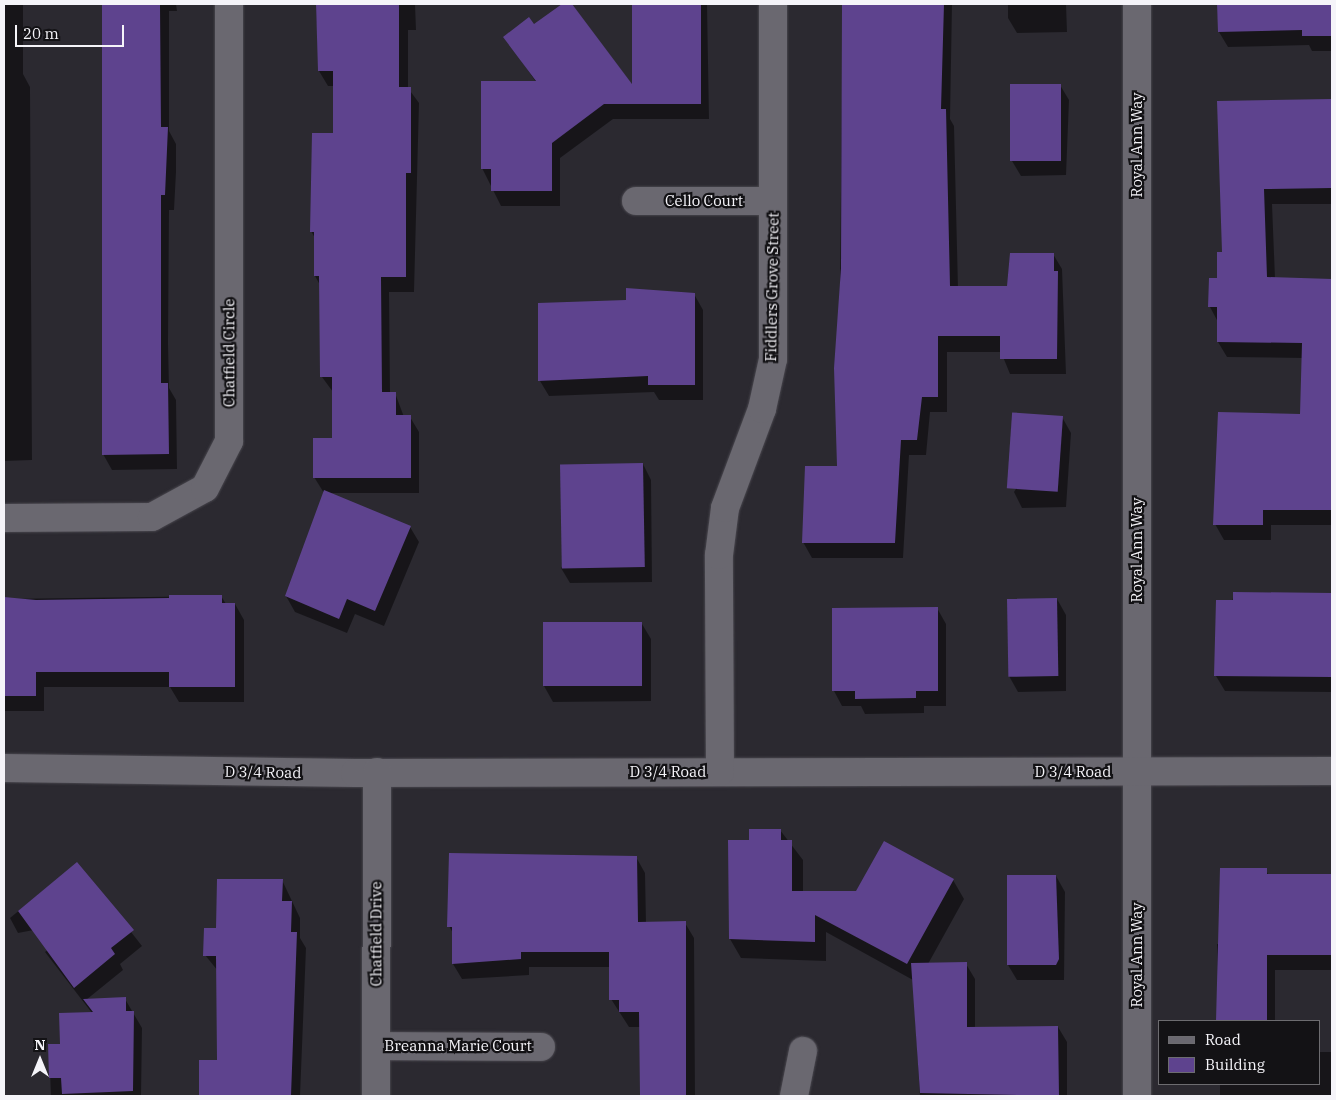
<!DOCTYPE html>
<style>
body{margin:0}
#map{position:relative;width:1336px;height:1100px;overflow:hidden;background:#2b2930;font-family:"IBM Plex Serif",serif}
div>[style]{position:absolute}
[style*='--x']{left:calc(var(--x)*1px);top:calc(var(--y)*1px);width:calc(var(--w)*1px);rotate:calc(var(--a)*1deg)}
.shadow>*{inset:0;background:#0007}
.building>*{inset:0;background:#5e438e;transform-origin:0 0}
.roads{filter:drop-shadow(0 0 1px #49474e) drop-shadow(0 0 1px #49474e)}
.minor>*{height:28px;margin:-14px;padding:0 14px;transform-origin:14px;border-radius:14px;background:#6a6870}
span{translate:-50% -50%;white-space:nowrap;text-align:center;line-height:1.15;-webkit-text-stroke:4.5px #131215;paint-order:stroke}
.street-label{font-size:15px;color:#f5f4f9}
.frame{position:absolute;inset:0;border:5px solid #f5f4f9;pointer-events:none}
.legend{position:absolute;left:1158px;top:1020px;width:162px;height:65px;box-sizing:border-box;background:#131215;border:1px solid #6d6c70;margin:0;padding:6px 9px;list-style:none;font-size:15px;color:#f5f4f9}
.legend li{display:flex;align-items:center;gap:10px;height:25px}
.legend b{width:25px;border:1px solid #6d6c70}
.north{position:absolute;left:15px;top:1035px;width:50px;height:50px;-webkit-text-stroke:4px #131215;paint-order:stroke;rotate:0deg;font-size:14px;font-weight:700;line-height:20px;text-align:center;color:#f5f4f9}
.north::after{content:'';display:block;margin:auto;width:18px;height:22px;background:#f5f4f9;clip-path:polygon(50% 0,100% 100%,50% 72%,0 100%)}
.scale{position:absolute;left:15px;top:25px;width:109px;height:22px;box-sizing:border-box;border:2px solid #f5f4f9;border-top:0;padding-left:6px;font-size:15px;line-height:18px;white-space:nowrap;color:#f5f4f9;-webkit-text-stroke:4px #131215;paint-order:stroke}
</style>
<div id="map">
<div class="shadow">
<i style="clip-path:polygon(4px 4px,23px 4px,23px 74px,30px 87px,32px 460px,4px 461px)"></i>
<i style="clip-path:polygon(102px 4px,176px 4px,177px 11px,169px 11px,169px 131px,176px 144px,176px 172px,174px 210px,169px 210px,168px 343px,169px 388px,176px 400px,177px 469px,112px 470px,103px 454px)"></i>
<i style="clip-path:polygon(316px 4px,415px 4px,416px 30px,408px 30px,408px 88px,419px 103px,414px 292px,389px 292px,390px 393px,395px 393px,404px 417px,410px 417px,419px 432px,419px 493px,327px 493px,410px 527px,419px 542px,384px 626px,355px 614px,347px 633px,295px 612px,286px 596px,324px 493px,314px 477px,333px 439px,333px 392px,322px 377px,320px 285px,315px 276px,315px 238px,311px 231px,334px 134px,334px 86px,328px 86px,319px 71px)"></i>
<i style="clip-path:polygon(564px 4px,571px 4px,634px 87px,634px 4px,707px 4px,709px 119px,613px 119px,560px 158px,560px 206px,501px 206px,482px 168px,536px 82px,505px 37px,534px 26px)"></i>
<i style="clip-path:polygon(843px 4px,952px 4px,950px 119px,954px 126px,958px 288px,1008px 288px,1053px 254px,1062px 269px,1066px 374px,1010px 374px,1001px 352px,947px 352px,947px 412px,930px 412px,926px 455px,909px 455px,903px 558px,812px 558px,803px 542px,838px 467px)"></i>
<i style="clip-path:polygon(1008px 4px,1066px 4px,1067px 32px,1017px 33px,1008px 18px)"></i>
<i style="clip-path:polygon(1217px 4px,1332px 4px,1332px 51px,1312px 51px,1309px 45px,1228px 47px,1219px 32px)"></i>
<i style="clip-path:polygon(1060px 85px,1069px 100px,1066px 175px,1021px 176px,1012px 161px)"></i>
<i style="clip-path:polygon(1332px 100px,1332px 204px,1272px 204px,1275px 278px,1332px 280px,1332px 525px,1271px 525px,1271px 540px,1224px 540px,1215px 524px,1301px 415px,1303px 358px,1227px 357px,1218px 342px,1218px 322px,1210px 307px,1223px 253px,1218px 102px)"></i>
<i style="clip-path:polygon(694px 294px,703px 310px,703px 400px,659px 400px,654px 392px,549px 396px,540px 381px,628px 301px)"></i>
<i style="clip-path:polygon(1062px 417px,1071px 433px,1066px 507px,1022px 508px,1014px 492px)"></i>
<i style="clip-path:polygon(643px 464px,651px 480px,652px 582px,570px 583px,561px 568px)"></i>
<i style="clip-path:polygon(1234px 593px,1332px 594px,1332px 692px,1225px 691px,1216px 676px)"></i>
<i style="clip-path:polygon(221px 596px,226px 604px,235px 604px,244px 620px,244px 702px,179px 702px,170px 687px,44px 687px,44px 711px,4px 711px,4px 599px)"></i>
<i style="clip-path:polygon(1057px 599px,1066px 615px,1066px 691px,1018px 692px,1009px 676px)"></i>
<i style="clip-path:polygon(937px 608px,946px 624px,946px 706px,924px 706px,924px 713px,865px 714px,861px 706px,842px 706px,834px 691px)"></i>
<i style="clip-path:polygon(642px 624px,651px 639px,651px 701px,553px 702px,544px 686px)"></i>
<i style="clip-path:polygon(780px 830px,803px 860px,803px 892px,857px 892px,953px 880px,964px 899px,928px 964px,966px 964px,975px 979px,975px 1028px,1058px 1027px,1067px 1042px,1067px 1096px,920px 1096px,913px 980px,826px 932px,826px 961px,741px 958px,730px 939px,750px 841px)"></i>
<i style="clip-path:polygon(636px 857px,645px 873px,646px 923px,685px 923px,694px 938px,695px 1096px,641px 1096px,640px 1027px,629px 1027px,611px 999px,610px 967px,529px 967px,529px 975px,462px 979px,453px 964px,454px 935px,449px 926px)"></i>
<i style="clip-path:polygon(77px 863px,142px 946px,120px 964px,123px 970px,86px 1000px,125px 999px,142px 1028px,141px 1096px,51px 1096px,49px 1046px,61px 1046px,92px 1013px,45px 952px,86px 920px,18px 933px,10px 918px)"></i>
<i style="clip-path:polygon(1266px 870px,1269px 876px,1332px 876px,1332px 970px,1275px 970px,1275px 1021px,1219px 1021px,1217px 944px,1221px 944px)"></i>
<i style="clip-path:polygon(1008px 876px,1056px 876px,1065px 892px,1064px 980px,1017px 980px,1008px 965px)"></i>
<i style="clip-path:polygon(282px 880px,300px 918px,300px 938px,306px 948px,300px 1096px,200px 1096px,200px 1061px,219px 1061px,218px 971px,205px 955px,217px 929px)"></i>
<i style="clip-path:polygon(1320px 1052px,1332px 1052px,1332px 1096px,1220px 1096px,1220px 1084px,1320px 1084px)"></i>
</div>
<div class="building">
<i style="clip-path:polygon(102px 4px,160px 4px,161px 127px,168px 127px,165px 195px,161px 195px,161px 383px,168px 383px,169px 454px,102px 455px)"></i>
<i style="clip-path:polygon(316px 4px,399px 4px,399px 87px,411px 87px,411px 173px,406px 173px,406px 277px,381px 277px,382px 392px,396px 392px,396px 415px,411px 415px,411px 478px,313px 478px,313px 438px,332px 438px,332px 377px,320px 377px,319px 276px,314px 276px,314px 232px,310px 232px,312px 133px,333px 133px,333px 71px,318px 71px)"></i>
<i style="clip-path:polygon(562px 4px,572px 4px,632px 84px,632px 4px,701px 4px,701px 104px,604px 104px,552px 143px,552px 191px,491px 191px,491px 169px,481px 169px,481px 81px,536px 81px,503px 37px,529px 17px,534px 24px)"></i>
<i style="clip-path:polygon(842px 4px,944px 4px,941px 109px,946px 109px,950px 286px,1007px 286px,1010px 253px,1054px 253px,1054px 271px,1058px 271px,1057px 359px,1000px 359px,1000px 336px,938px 336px,938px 397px,922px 397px,917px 440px,901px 440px,895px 543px,802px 543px,805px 466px,837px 466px,834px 368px,841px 268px)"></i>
<i style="clip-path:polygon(1217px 4px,1332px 4px,1332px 36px,1302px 36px,1302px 30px,1218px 32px)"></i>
<i style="left:1010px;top:84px;width:51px;height:77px"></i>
<i style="clip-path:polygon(1332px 99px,1332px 188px,1264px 189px,1267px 277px,1332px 279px,1332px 510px,1263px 510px,1263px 525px,1213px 525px,1218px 412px,1300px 414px,1302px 343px,1217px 342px,1217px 307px,1208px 307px,1209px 278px,1217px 278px,1217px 252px,1222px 252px,1217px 101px)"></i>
<i style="clip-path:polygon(626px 288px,695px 293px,695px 385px,648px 385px,648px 376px,538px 381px,538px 303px,626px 300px)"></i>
<i style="left:1063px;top:416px;width:76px;height:51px;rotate:94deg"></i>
<i style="left:643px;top:463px;width:104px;height:83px;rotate:89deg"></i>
<i style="clip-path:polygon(324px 490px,411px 526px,375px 611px,347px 599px,339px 619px,285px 596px)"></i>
<i style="clip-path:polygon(1233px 592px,1332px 593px,1332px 677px,1214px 676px,1216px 600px,1233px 600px)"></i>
<i style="clip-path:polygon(169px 595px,222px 595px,222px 603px,235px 603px,235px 687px,169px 687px,169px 672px,36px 672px,36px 696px,4px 696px,4px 597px,36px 600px,169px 598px)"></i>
<i style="left:1057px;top:598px;width:78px;height:50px;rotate:89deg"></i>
<i style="clip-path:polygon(938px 607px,938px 691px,916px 691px,916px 698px,855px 699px,855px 691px,832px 691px,832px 608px)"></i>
<i style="left:642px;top:622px;width:64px;height:99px;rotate:90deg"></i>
<i style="clip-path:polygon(749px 829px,781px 829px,781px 840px,792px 840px,792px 891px,856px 891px,884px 841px,954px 879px,907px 964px,815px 915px,815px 942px,729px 939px,728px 840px,749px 840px)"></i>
<i style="clip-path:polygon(449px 853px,637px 856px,638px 922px,686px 921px,686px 1096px,640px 1096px,639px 1012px,619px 1012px,619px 1000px,609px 1000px,609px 952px,521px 952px,521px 959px,452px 964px,452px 927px,447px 927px)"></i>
<i style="clip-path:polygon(77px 862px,134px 930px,111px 948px,115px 954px,74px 988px,18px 911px)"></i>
<i style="clip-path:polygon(1220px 868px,1267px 868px,1267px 874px,1332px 874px,1332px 955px,1267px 955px,1267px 1021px,1216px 1021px)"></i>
<i style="clip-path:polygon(1007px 875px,1056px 875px,1059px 959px,1056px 965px,1007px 965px)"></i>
<i style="clip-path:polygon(217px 879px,283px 879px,282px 901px,292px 901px,291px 932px,297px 932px,291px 1096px,199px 1096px,199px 1060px,217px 1060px,216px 956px,203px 956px,204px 928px,216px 928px)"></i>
<i style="clip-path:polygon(967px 962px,967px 1027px,1058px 1026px,1059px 1096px,920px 1093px,911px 963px)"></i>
<i style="clip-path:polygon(126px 997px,126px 1011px,134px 1011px,133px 1091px,62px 1094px,61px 1078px,49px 1078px,48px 1044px,60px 1044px,59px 1013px,93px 1012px,83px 999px)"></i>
</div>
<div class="roads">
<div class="minor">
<i style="--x:1137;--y:4;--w:1092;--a:90"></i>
<i style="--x:636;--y:201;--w:137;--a:0"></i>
<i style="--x:4;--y:518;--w:148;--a:-0.4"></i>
<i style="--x:152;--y:517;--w:60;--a:-28.7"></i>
<i style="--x:205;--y:488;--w:53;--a:-62.9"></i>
<i style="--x:229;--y:441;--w:437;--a:-90"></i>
<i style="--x:4;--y:768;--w:351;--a:0.8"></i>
<i style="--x:355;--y:773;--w:977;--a:-0.12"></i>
<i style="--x:720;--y:772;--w:217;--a:-90.3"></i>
<i style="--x:719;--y:555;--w:47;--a:-82.7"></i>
<i style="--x:725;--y:508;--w:106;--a:-69.5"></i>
<i style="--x:762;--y:409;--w:51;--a:-77.6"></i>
<i style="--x:773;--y:359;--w:355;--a:-90"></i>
<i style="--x:376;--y:1046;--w:165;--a:0.3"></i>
<i style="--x:376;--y:1096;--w:324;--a:-89.8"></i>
<i style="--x:794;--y:1096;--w:46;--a:-78.7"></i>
</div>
</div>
<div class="street-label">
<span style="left:1137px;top:145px;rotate:-90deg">Royal Ann Way</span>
<span style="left:704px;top:201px">Cello Court</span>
<span style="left:772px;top:287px;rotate:-89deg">Fiddlers Grove Street</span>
<span style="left:229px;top:353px;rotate:-90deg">Chatfield Circle</span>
<span style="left:1137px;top:550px;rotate:-90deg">Royal Ann Way</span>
<span style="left:263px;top:772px;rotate:1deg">D 3/4 Road</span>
<span style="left:668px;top:772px">D 3/4 Road</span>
<span style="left:1073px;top:772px">D 3/4 Road</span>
<span style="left:376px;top:934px;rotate:-90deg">Chatfield Drive</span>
<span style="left:1137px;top:955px;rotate:-90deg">Royal Ann Way</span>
<span style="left:458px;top:1046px">Breanna Marie Court</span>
</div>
<div class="frame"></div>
<ul class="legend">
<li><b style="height:6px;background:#6a6870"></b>Road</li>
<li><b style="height:14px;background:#5e438e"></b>Building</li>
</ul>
<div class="north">N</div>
<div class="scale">20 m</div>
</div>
